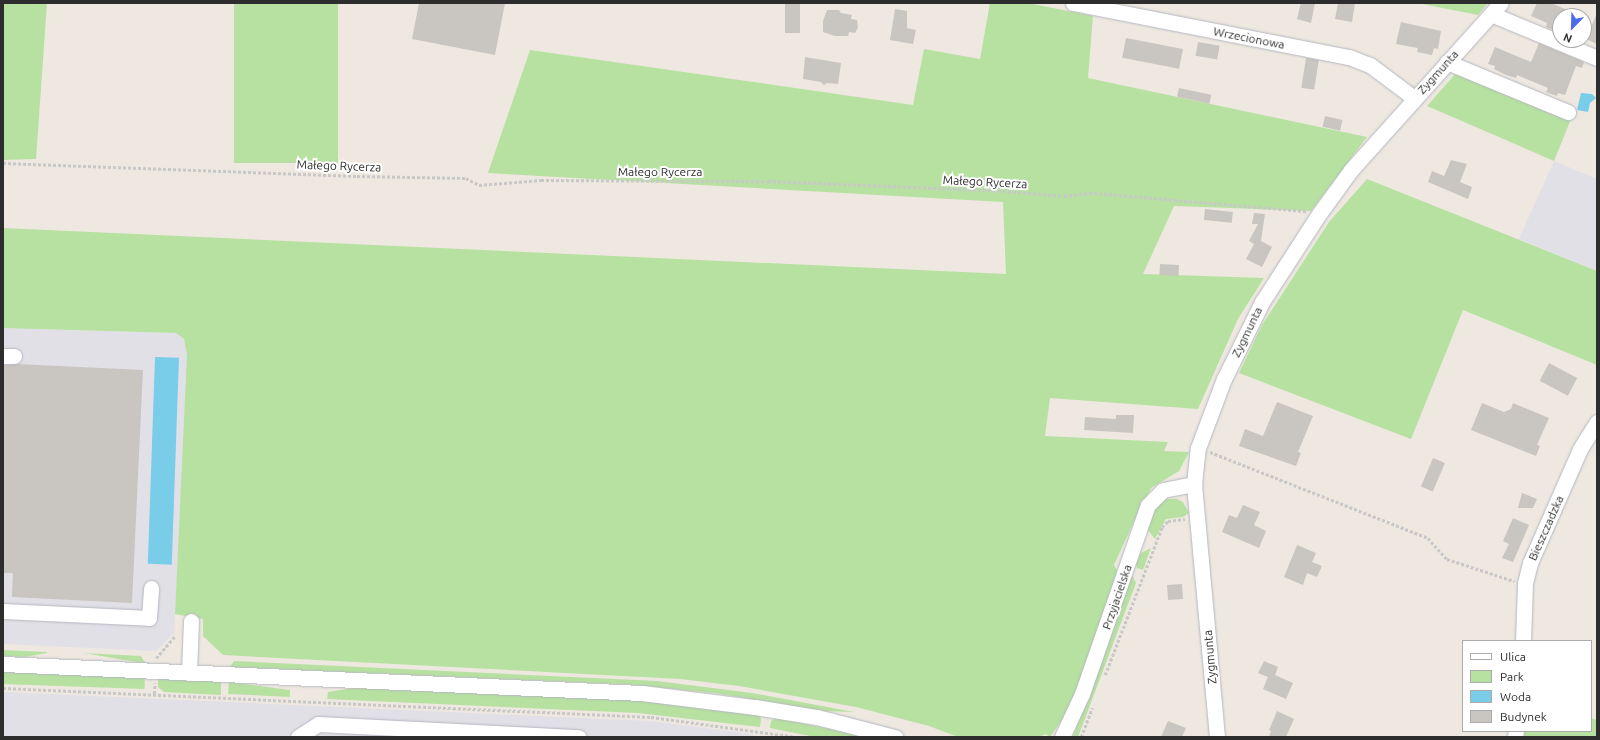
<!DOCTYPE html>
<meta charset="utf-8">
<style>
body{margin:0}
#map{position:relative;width:1600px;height:740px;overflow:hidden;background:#eee8e1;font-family:Ubuntu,sans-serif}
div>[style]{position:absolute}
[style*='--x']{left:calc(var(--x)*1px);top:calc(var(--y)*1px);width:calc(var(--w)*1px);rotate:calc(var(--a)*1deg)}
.industrial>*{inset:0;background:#e2e0e7}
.green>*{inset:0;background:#b7e1a1;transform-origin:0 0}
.water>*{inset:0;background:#7acde9;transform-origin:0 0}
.building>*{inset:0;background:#c9c5c0;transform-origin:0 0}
.path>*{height:2.5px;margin-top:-1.25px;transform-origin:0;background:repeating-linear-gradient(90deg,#c8c8c8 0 3px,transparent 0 5px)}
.roads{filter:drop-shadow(0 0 1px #b4b7bf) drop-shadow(0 0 1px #b4b7bf)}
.minor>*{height:15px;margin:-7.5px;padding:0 7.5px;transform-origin:7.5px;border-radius:7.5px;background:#fff}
span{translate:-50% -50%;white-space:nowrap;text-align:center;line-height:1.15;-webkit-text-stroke:4px #fff;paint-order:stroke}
.street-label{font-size:12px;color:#2d2d2d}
.frame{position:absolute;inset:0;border:4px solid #2d2d2d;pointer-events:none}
.legend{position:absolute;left:1462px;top:640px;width:130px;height:92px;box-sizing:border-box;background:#fff;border:1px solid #ababab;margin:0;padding:5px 7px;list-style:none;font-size:12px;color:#2d2d2d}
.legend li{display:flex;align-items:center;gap:8px;height:20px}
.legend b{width:20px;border:1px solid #ababab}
.north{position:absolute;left:1552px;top:8px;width:40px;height:40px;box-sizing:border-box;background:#fff;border:1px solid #ababab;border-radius:50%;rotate:203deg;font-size:11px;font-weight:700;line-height:16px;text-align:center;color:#2d2d2d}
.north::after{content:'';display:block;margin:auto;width:14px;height:18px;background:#4b6bf0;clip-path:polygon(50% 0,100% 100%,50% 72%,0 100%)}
</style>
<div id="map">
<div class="industrial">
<i style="clip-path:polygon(1554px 161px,1597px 179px,1597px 271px,1519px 239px)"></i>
<i style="clip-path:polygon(3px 328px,176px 333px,184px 339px,187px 355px,187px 383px,174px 633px,156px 651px,3px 644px)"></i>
<i style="clip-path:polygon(3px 692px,649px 721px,754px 734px,753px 737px,3px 737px)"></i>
</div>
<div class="green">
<i style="clip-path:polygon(3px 3px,47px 3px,36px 159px,3px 160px)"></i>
<i style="left:234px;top:3px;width:104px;height:160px"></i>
<i style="clip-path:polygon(990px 3px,1028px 3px,1093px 16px,1088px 78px,1367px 137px,1311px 211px,1174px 206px,1143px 274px,1264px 278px,1238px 319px,1198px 409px,1050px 398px,1045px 436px,1168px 442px,1164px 451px,1189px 452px,1179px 471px,1151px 488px,1136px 517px,1114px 565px,1119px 574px,1077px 690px,1066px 714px,1050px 737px,1046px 734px,1039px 737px,958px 737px,929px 726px,856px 707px,739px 686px,680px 679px,223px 655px,203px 636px,203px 619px,175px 614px,187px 355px,184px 339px,176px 333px,3px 328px,3px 228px,1006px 274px,1003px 202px,488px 173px,530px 50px,913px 105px,924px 49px,980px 59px)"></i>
<i style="clip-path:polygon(1417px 3px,1488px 3px,1478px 15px)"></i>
<i style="clip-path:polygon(1457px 72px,1571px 119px,1554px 161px,1427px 106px)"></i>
<i style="clip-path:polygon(1367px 179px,1597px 271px,1597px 365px,1463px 310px,1411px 439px,1239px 373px,1262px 325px,1329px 222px)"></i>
<i style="clip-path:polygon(1166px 499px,1177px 499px,1183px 502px,1189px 513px,1183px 517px,1166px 519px,1155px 539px,1148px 530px,1148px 524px,1154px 509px)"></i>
<i style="clip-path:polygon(1151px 548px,1143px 570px,1137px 568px,1136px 563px,1141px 553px)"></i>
<i style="clip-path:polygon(1132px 575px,1136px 583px,1078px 737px,1073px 737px)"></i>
<i style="clip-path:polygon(3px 650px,47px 652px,47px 653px,24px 657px,3px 656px)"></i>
<i style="clip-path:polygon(84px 653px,141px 656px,145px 663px,130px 661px)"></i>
<i style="clip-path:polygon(234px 661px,657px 681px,752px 693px,854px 712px,822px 711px,721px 694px,637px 685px,230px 667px)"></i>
<i style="left:3px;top:672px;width:142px;height:12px;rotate:2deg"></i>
<i style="clip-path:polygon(158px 678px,221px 681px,221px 695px,164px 692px,158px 687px)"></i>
<i style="clip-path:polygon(229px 682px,290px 690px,290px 697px,228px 694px)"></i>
<i style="clip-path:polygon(354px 688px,632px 700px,731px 711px,759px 715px,761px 719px,760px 727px,638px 713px,327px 699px,328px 692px)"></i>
<i style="clip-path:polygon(775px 718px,830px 729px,864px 737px,815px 737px,770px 728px,771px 721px)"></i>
<i style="clip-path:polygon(1591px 718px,1597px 720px,1597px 737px,1515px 737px,1516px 731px,1591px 731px)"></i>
</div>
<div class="water">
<i style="clip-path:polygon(1581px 93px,1592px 94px,1596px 98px,1590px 103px,1588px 112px,1577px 110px)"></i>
<i style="left:155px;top:357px;width:24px;height:207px;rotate:2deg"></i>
</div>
<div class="building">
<i style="clip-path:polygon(419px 3px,505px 3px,495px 55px,412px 39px)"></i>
<i style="left:785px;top:3px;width:15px;height:30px"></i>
<i style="clip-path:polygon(1301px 3px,1315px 3px,1311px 23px,1297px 19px)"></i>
<i style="clip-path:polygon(1338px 3px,1355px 3px,1352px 22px,1335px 19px)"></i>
<i style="clip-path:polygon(1537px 3px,1551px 3px,1581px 16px,1560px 16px,1560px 33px,1546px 27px,1547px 23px,1531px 16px)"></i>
<i style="clip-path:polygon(895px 9px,907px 11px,907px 28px,916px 30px,913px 44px,890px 40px)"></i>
<i style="clip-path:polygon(827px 10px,839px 10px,841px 13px,852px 15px,851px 19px,857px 20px,858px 27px,855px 33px,849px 32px,848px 36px,835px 36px,823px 32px,823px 21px)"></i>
<i style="clip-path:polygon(1597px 13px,1597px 44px,1586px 39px)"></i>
<i style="clip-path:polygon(1401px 22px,1441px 31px,1438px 49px,1434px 48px,1432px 55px,1417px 52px,1418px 48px,1396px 44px)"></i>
<i style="left:1126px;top:38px;width:58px;height:20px;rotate:11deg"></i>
<i style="left:1198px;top:42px;width:22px;height:14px;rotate:10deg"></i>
<i style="clip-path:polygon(1539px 43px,1584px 62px,1582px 68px,1576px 66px,1565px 95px,1558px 93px,1557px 96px,1546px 92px,1548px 88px,1541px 85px,1517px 75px,1516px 78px,1506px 75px,1494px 69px,1495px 66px,1488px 64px,1495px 47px,1531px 62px)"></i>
<i style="clip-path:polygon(805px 57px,841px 63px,838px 84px,827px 83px,824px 85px,821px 82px,803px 79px)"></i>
<i style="left:1306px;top:58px;width:13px;height:30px;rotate:9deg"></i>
<i style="left:1179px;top:88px;width:33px;height:9px;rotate:12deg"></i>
<i style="left:1325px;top:116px;width:18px;height:11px;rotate:13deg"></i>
<i style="clip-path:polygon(1451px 160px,1467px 164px,1460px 182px,1472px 187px,1468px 199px,1428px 182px,1432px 171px,1444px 176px)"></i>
<i style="left:1205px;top:209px;width:28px;height:11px;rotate:6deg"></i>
<i style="clip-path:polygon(1254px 213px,1265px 214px,1261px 241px,1272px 247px,1262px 267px,1246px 259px,1254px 244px,1249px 241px,1258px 224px,1252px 224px)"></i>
<i style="left:1160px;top:264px;width:19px;height:11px;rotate:3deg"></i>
<i style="left:1549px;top:363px;width:32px;height:20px;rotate:28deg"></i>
<i style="clip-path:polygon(17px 364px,143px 370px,132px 603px,12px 597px,13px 573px,4px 573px,3px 561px,3px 365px)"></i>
<i style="clip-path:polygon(1277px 402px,1313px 416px,1298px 452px,1301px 453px,1296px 466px,1239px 446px,1245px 429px,1263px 436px)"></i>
<i style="clip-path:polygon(1482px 403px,1504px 412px,1511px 409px,1513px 403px,1549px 418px,1537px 445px,1540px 446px,1536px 456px,1471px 430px)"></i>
<i style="clip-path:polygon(1116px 415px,1134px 415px,1133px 433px,1084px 430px,1085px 417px,1116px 419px)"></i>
<i style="left:1433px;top:458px;width:13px;height:31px;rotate:23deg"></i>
<i style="clip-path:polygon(1522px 493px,1537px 499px,1533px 508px,1518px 508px)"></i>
<i style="clip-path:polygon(1243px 505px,1260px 512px,1254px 525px,1266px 531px,1259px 548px,1222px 532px,1229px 515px,1237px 518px)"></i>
<i style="clip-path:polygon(1513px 518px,1529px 525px,1513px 562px,1502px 558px,1509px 544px,1503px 541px)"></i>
<i style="clip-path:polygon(1297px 545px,1316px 553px,1312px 562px,1322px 566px,1317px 577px,1307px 573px,1303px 585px,1284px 577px)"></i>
<i style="left:1182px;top:584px;width:15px;height:15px;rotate:86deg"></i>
<i style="clip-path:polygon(1264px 661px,1278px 667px,1275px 675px,1293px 683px,1286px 699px,1263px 689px,1268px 677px,1258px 673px)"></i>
<i style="clip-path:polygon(1277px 711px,1294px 719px,1286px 737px,1269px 737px,1271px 731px,1269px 730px)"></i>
<i style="clip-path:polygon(1168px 721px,1186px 728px,1182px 737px,1161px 737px)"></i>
</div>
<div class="path">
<i style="--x:3;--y:163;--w:354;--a:2.1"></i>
<i style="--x:357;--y:176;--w:109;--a:1.1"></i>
<i style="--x:466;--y:178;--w:15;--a:28"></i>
<i style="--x:479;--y:185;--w:62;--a:-4.6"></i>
<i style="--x:541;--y:180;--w:227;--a:0.3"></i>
<i style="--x:768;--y:181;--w:235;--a:2.4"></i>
<i style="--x:1003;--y:191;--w:61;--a:4.7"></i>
<i style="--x:1064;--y:196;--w:30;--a:-6"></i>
<i style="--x:1094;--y:193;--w:213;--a:4.9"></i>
<i style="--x:1210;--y:452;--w:234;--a:21.5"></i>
<i style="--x:1428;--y:538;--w:28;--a:48"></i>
<i style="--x:1447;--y:559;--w:71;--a:18.2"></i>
<i style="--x:156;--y:658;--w:30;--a:-49"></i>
<i style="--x:1105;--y:675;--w:159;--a:-68.9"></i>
<i style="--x:1162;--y:527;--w:8;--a:-45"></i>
<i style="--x:1168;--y:521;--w:17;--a:-7"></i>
<i style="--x:3;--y:688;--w:649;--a:2.56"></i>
<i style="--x:651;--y:717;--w:147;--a:7.8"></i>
<i style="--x:154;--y:694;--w:11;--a:-85"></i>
<i style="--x:1081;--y:737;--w:31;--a:-69"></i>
</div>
<div class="roads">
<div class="minor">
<i style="--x:1073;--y:3;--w:281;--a:11.1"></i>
<i style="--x:1349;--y:57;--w:22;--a:21"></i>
<i style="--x:1370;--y:65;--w:55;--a:36.9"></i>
<i style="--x:1491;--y:14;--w:115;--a:22.5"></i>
<i style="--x:1447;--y:62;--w:131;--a:22.5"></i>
<i style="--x:3;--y:356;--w:11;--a:0"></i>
<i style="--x:3;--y:611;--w:146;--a:2.7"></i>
<i style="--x:149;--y:618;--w:30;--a:-86"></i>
<i style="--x:1523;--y:641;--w:58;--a:-88"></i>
<i style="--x:1525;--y:583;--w:21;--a:-76"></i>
<i style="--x:1530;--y:563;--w:124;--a:-66.3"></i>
<i style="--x:1580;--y:449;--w:32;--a:-58"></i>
<i style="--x:3;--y:664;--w:640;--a:2.6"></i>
<i style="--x:642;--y:693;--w:114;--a:7.1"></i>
<i style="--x:755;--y:707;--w:63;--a:9.2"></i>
<i style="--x:817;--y:717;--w:81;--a:14.4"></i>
<i style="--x:189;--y:673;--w:52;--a:-87.8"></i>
<i style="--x:298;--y:737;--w:24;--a:-33"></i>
<i style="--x:318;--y:724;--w:261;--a:2.9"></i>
<i style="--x:1062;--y:737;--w:47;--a:-65.1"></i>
<i style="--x:1082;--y:694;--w:200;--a:-70.8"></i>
<i style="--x:1148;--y:505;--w:21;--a:-45"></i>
<i style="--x:1163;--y:490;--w:32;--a:-11"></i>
<i style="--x:1217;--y:737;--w:254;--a:-95.2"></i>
<i style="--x:1194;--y:484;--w:36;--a:-84"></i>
<i style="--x:1198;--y:448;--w:74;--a:-69.4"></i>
<i style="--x:1224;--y:379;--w:86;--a:-63.7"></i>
<i style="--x:1262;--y:302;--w:105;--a:-57.1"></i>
<i style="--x:1319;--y:214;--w:54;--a:-54"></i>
<i style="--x:1351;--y:170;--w:224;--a:-48.1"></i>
<i style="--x:1515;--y:737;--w:6;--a:-81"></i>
</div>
</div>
<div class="street-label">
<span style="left:1249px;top:38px;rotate:11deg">Wrzecionowa</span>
<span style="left:1438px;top:72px;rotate:-48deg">Zygmunta</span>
<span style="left:339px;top:166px;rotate:2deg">Małego Rycerza</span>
<span style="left:660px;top:172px">Małego Rycerza</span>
<span style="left:985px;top:182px;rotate:3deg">Małego Rycerza</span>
<span style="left:1247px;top:332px;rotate:-64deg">Zygmunta</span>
<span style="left:1546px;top:528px;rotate:-66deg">Bieszczadzka</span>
<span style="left:1117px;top:597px;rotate:-71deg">Przyjacielska</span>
<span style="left:1210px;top:657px;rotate:-95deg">Zygmunta</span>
</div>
<div class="frame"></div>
<ul class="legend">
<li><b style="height:5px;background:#fff"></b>Ulica</li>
<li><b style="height:11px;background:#b7e1a1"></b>Park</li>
<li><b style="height:11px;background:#7acde9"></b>Woda</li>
<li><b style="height:11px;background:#c9c5c0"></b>Budynek</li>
</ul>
<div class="north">N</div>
</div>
